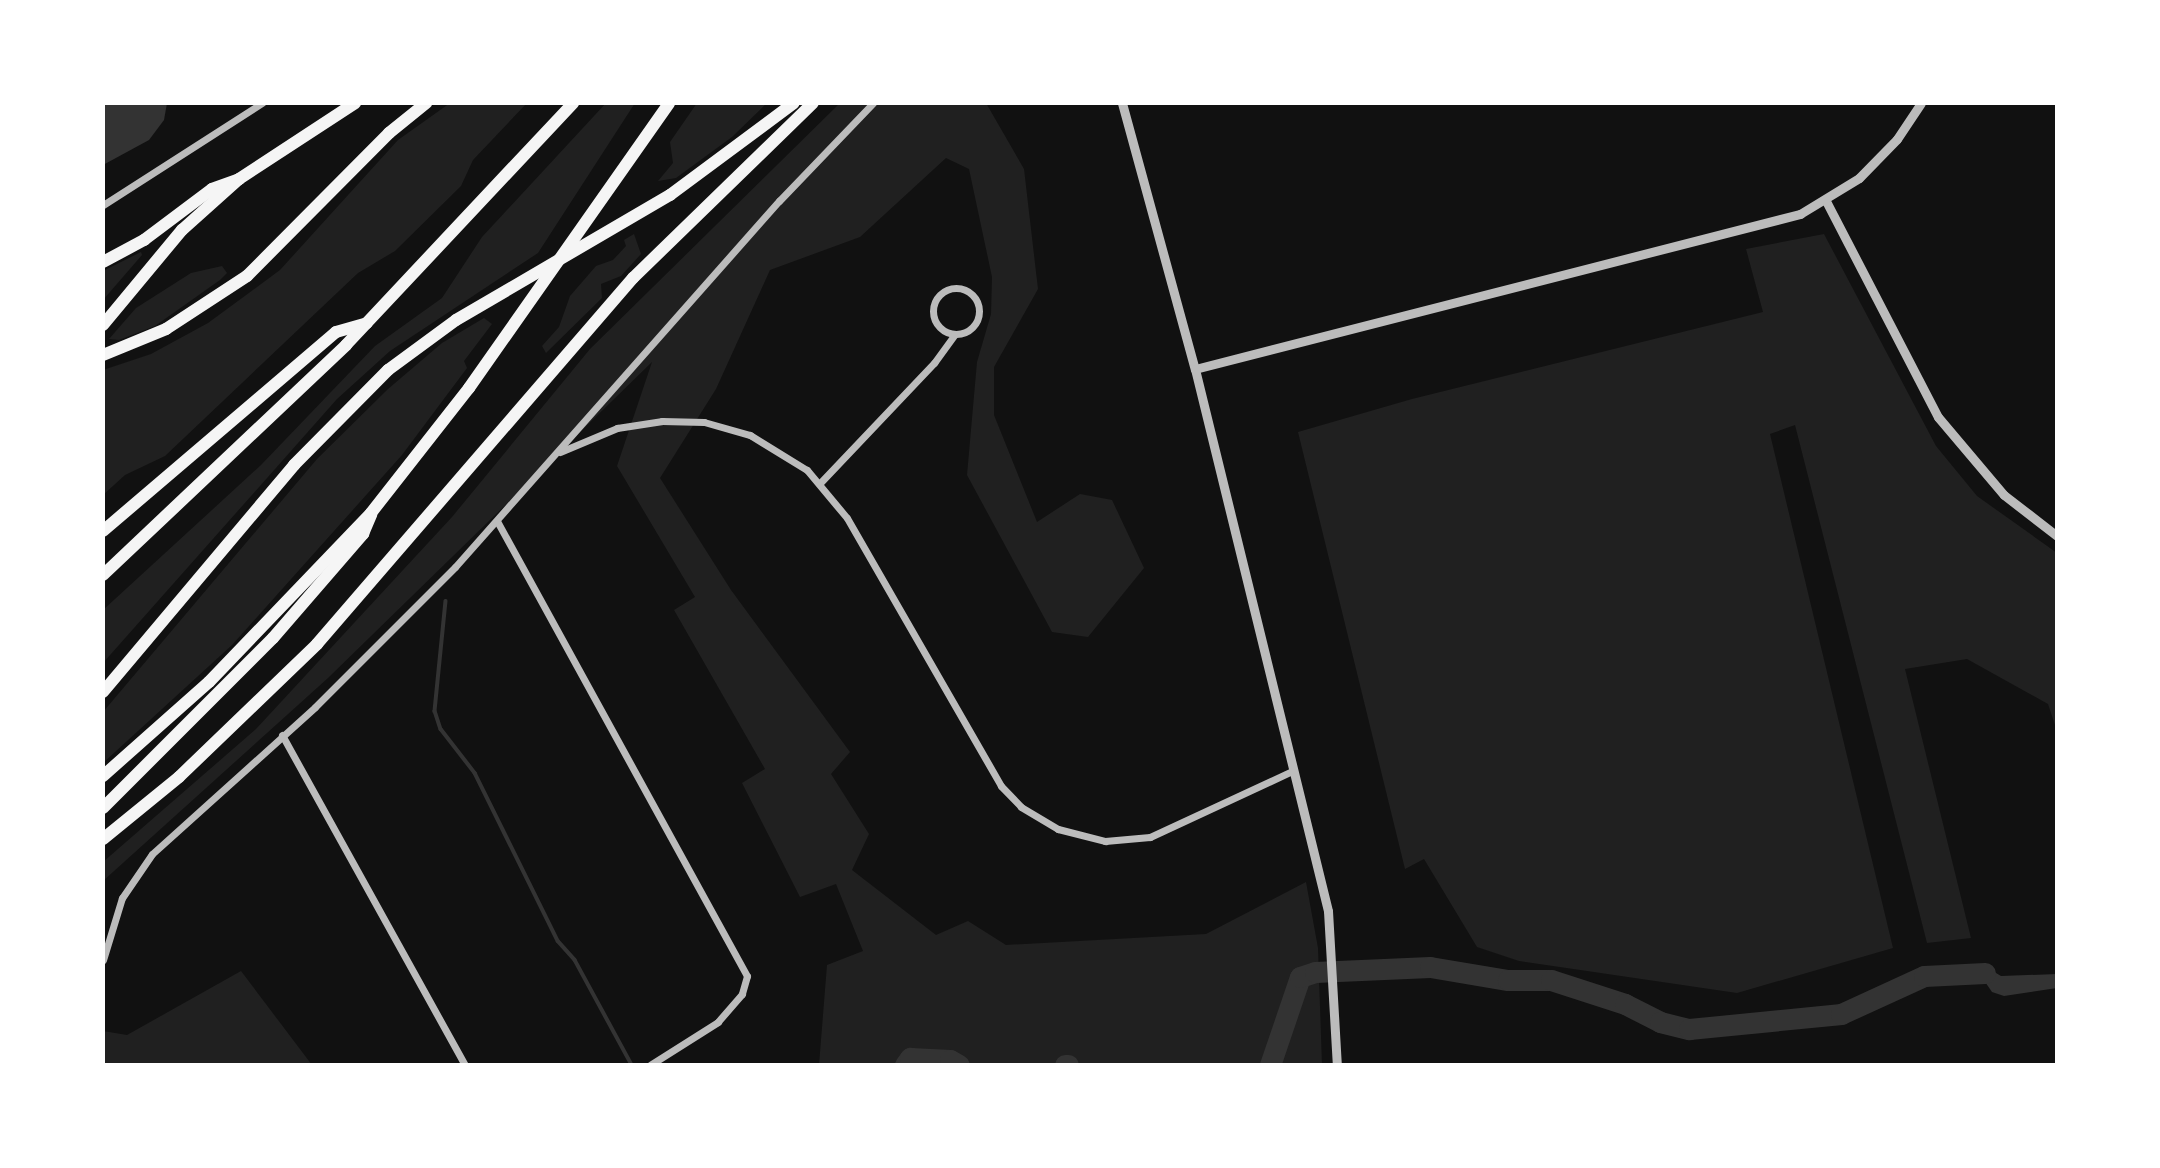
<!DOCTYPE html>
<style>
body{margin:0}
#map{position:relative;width:2160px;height:1168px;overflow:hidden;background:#111;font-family:"Zilla Slab",serif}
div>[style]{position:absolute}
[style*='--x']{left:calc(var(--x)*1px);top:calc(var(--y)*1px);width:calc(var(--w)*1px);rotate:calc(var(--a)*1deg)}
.green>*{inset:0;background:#202020}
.water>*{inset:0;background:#333}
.stream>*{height:3.5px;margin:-1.75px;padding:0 1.75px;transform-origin:1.75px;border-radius:1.75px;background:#333}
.river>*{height:21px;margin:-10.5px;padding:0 10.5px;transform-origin:10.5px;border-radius:10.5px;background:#333}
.minor>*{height:7px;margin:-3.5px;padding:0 3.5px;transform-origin:3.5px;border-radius:3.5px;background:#bcbcbc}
.minor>.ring{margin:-3.5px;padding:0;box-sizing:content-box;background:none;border:7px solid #bcbcbc;border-radius:50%}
.tertiary>*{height:9px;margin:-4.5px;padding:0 4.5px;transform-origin:4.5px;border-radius:4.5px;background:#bcbcbc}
.trunk>*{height:12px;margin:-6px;padding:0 6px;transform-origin:6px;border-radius:6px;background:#f5f5f5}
.motorway>*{height:12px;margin:-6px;padding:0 6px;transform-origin:6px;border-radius:6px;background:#f5f5f5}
span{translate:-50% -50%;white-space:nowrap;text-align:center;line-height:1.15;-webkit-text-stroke:7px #fff;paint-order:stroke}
.frame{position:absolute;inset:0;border:105px solid #fff;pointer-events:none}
</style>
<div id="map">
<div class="green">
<i style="clip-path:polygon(450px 103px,527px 103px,473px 160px,461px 186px,395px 251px,358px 273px,165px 456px,125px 475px,103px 495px,103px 370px,151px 354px,208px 323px,280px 270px,398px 140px)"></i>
<i style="clip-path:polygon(606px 103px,635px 103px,538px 253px,390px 351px,337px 399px,103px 663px,103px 610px,261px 465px,375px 346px,442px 298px,482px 237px)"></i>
<i style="clip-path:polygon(697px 103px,767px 103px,732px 137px,676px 178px,658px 181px,673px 163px,670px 142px)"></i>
<i style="clip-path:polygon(840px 103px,986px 103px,1024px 169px,1038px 289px,994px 367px,994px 415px,1037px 522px,1080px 494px,1112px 500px,1144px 568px,1088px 637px,1052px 632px,967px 475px,977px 362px,991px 314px,992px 277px,969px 169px,946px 158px,860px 237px,770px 270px,716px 389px,660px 478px,731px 590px,850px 752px,831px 774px,869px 834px,852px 870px,936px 935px,968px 921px,1006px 945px,1206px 934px,1306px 882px,1318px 948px,1322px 1065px,819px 1065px,827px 965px,863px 951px,836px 884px,800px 897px,742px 783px,765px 769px,674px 610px,695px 597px,617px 466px,652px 362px,328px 678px,103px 881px,103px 862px,256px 729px,452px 517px,590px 349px)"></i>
<i style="clip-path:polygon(634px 234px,641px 254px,621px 276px,601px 284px,602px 298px,546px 353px,542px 346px,559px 327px,570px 296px,596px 266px,613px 260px,626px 246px,624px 240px)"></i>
<i style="clip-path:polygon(1824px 234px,1936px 446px,1977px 496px,2057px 553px,2057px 731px,2048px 704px,1967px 659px,1905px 669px,1971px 938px,1927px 943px,1795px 425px,1770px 434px,1893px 948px,1737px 993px,1519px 961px,1477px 947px,1424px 859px,1405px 869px,1298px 432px,1412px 399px,1763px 312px,1746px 249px)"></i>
<i style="clip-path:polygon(141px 252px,142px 255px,103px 300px,103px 271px)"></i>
<i style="clip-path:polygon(222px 266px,227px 273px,220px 280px,155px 326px,119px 340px,109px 339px,136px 308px,191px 273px)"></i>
<i style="clip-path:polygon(484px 318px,492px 324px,464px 361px,467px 368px,402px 455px,232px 645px,103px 763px,103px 712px,317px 459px,388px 389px,442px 343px)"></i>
<i style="clip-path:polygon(241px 971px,312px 1065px,103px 1065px,103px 1031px,127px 1035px)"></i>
</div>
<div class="water">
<i style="clip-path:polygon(103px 103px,167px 103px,164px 120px,149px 140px,103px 165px)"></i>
<i style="clip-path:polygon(1981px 964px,2001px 976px,2057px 974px,2057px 988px,2004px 996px,1992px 992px,1981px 976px,1957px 976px,1965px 968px)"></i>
</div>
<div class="stream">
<i style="--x:446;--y:601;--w:111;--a:95.7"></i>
<i style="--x:435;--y:711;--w:19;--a:72"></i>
<i style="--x:441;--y:729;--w:56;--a:52.3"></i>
<i style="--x:475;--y:773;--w:187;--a:63.7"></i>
<i style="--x:558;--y:941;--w:25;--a:48"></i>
<i style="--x:575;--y:960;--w:119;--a:61.5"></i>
</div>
<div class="river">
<i style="--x:905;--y:1065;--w:9;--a:-54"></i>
<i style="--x:910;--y:1058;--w:40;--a:2.9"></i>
<i style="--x:950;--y:1060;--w:10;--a:29"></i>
<i style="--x:1065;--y:1065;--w:3;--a:0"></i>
<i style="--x:1270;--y:1065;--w:93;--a:-71.2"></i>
<i style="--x:1300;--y:977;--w:16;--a:-18"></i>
<i style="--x:1315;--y:972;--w:115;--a:-2.5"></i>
<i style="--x:1430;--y:967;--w:79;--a:9.5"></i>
<i style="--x:1508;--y:980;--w:43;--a:0"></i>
<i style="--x:1551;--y:980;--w:78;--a:18"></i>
<i style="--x:1625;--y:1004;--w:39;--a:27"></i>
<i style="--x:1660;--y:1022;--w:30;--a:14"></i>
<i style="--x:1689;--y:1029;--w:153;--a:-5.6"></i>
<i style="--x:1841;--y:1014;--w:91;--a:-24.6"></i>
<i style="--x:1924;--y:976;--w:61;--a:-2.8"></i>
</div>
<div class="minor">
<i style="--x:103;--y:205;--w:189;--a:-32.7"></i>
<i class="ring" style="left:933px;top:288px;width:39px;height:39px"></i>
<i style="--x:560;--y:452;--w:62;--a:-22.8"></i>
<i style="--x:617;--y:428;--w:46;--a:-8.8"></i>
<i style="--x:662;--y:421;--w:42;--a:1.4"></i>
<i style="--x:704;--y:422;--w:48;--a:15.8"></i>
<i style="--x:750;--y:435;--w:67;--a:31.6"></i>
<i style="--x:807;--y:470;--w:62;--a:50.2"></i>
<i style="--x:847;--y:518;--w:309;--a:60.1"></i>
<i style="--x:1001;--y:786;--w:29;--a:46"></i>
<i style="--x:1021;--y:807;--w:43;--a:30.7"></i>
<i style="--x:1058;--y:829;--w:49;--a:14.3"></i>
<i style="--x:1105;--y:841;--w:45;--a:-5.1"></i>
<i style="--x:1150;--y:837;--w:157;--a:-24.9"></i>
<i style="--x:820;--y:483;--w:166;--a:-46.5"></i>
<i style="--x:934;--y:363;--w:34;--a:-54"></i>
<i style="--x:497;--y:521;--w:519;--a:61.21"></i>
<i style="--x:747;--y:976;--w:19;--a:106"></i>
<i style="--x:742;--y:994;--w:37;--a:131"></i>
<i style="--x:718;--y:1022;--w:80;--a:147.7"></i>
<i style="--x:282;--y:735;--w:377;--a:61"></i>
<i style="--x:103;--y:960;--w:65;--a:-73"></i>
<i style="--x:122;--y:898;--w:53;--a:-55.7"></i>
<i style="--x:152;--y:854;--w:219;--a:-42"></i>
<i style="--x:315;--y:707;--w:198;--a:-45"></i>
<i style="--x:455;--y:567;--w:489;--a:-48.5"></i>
<i style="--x:779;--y:201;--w:136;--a:-46.2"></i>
</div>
<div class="tertiary">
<i style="--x:1122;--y:103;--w:276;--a:74.7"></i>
<i style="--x:1195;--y:369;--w:558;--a:76.21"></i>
<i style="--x:1328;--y:911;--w:154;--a:86.7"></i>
<i style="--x:1826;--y:201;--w:243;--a:62.6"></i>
<i style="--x:1938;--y:417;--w:102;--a:49.8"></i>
<i style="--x:2004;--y:495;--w:67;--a:37.7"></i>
<i style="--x:1195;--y:369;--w:625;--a:-14.37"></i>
<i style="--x:1800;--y:214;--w:69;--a:-31.4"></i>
<i style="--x:1859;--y:178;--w:54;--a:-45.7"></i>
<i style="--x:1897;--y:139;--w:43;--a:-56.3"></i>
</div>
<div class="trunk">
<i style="--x:103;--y:262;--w:47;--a:-28.2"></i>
<i style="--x:144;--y:240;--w:85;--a:-36.9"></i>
<i style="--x:212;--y:189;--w:29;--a:-20"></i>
<i style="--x:239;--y:179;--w:139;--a:-33.2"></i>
<i style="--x:103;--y:355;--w:68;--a:-22.4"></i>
<i style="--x:166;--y:329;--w:97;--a:-33.2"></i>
<i style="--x:247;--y:276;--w:202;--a:-45.2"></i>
<i style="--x:389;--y:133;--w:48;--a:-39"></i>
</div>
<div class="motorway">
<i style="--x:103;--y:325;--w:124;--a:-50.3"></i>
<i style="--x:182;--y:230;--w:76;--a:-41.8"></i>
<i style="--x:103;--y:531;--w:306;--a:-40.5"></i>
<i style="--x:336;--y:332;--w:32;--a:-16"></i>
<i style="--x:103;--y:575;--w:335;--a:-43.4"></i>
<i style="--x:346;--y:345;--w:332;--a:-46.8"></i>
<i style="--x:103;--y:692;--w:297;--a:-49.9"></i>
<i style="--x:294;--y:465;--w:134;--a:-45.3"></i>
<i style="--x:388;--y:370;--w:84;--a:-36.3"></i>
<i style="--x:456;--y:320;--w:248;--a:-30.3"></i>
<i style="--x:670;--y:195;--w:154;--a:-36.6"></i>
<i style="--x:103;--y:776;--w:142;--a:-41.6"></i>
<i style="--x:209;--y:682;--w:234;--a:-46.2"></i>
<i style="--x:371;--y:513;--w:159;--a:-51.9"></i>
<i style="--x:469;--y:388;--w:348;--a:-54.9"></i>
<i style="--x:103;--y:808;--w:240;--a:-45"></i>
<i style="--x:273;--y:638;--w:138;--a:-49.1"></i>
<i style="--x:363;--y:534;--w:21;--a:-67"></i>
<i style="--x:103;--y:839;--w:98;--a:-39.2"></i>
<i style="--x:179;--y:777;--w:192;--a:-43.9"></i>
<i style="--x:317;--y:644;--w:484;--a:-49.2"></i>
<i style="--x:633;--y:278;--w:251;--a:-44.2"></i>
</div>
<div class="frame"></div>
</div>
